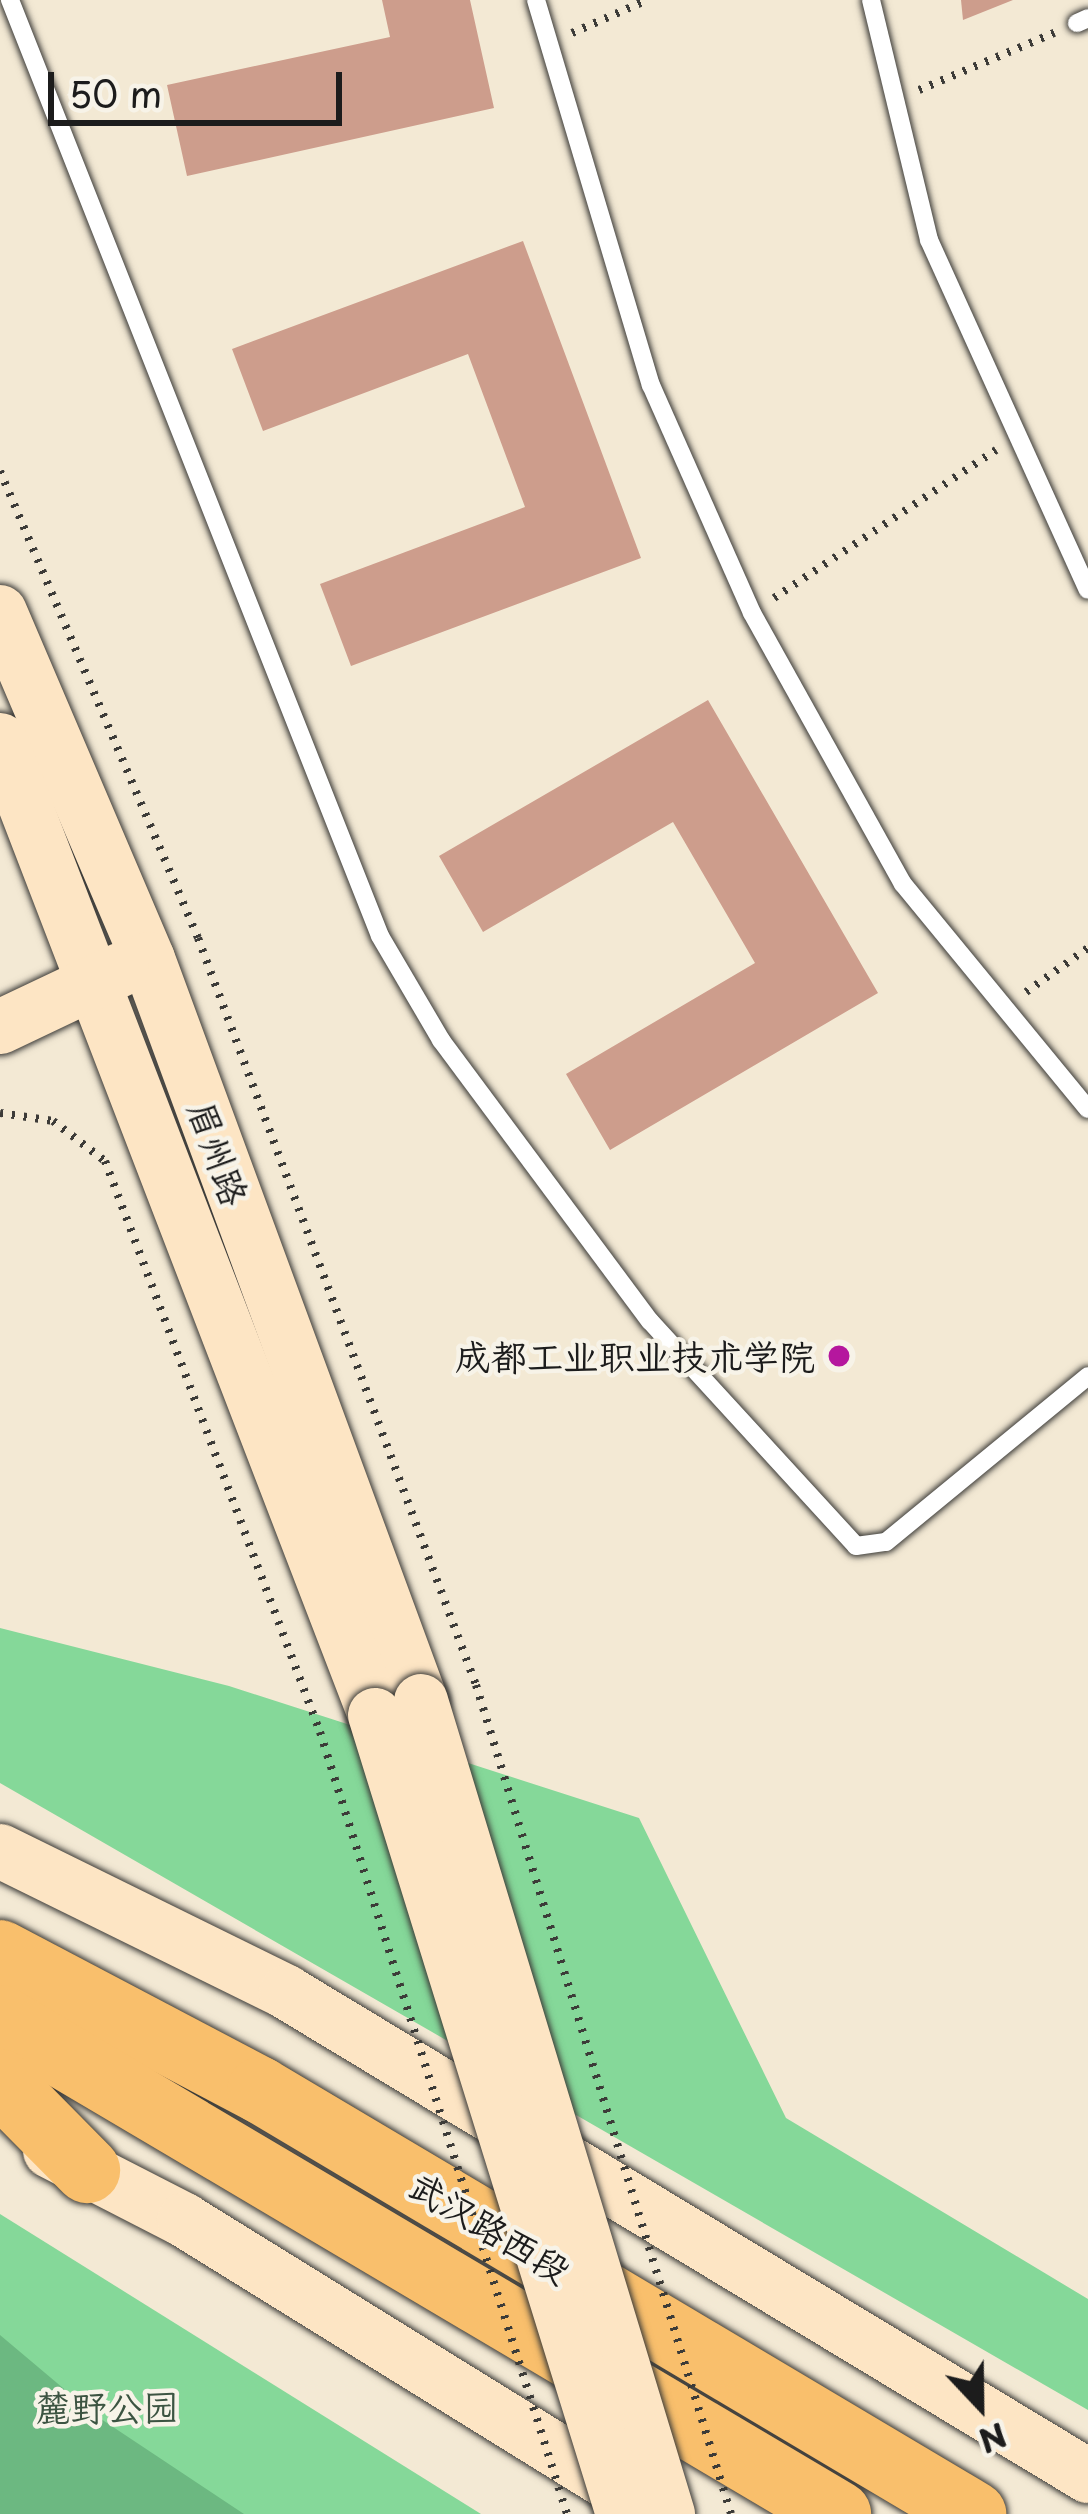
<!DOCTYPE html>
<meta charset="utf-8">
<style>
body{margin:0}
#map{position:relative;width:1088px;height:2514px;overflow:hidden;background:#f3e9d4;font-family:"Playpen Sans","LXGW WenKai TC",sans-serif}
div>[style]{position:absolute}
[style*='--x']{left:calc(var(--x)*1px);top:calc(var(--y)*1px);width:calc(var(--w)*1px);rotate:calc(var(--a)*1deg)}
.green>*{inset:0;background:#85d899}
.forest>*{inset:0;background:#6cb881}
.building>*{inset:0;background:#cd9d8c}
.path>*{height:8px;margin-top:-4px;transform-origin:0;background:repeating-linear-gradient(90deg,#3c3b38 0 3px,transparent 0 12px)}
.roads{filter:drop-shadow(0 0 3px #3c3b38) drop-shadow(0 0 3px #3c3b38)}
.lane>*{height:18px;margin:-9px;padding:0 9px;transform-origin:9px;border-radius:9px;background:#fff}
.secondary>*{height:54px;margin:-27px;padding:0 27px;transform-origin:27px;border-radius:27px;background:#fde5c4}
.highway>*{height:66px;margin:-33px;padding:0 33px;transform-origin:33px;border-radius:33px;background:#f9bf6c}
.path-bridge>*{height:8px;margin-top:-4px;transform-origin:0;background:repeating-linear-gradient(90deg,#3c3b38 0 3px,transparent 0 12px)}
.bridges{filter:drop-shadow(0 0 3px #3c3b38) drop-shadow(0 0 3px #3c3b38)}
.secondary-bridge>*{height:54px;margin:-27px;padding:0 27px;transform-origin:27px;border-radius:27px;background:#fde5c4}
.dots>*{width:33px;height:33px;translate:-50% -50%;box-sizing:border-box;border:6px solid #f7f3e8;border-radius:50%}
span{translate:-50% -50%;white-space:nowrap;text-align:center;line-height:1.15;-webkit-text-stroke:9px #f7f3e8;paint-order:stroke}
.street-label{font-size:36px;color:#1c1c1c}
.poi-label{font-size:36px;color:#1c1c1c}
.right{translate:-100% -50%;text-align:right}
.park-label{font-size:36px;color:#3c5442}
.north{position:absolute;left:920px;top:2346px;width:120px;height:120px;-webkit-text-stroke:9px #f7f3e8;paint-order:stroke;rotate:158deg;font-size:33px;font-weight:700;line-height:48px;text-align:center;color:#1c1c1c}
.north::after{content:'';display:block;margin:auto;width:42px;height:54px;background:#1c1c1c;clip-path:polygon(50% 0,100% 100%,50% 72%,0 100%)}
.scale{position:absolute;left:48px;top:72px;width:294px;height:54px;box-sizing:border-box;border:6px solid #1c1c1c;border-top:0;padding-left:15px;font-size:36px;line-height:42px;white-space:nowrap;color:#1c1c1c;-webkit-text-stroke:9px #f7f3e8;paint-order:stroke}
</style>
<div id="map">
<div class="green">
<i style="clip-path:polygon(0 1628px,229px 1686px,639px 1818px,786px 2118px,1088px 2299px,1088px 2410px,0 1783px)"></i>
<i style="clip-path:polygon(0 2214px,481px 2514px,0 2514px)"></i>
</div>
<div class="forest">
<i style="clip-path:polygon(0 2335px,95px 2415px,244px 2514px,0 2514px)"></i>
</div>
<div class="building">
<i style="clip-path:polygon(382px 0,470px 0,494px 108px,187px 176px,167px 85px,390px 37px)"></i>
<i style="clip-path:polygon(961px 0,1013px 0,963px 20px)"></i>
<i style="clip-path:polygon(523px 241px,641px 558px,351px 666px,320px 584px,525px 507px,468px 354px,263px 431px,232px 349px)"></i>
<i style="clip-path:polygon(708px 700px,878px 993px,610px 1150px,566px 1074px,755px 963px,673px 822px,483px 932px,439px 856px)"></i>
</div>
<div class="path">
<i style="--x:572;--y:33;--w:82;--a:-23.7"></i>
<i style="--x:919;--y:90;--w:147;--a:-22.9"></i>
<i style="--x:0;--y:471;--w:507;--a:67.02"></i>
<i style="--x:198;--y:938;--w:797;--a:69.59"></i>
<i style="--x:774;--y:598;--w:267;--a:-33.7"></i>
<i style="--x:1026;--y:992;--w:76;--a:-35.4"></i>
<i style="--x:0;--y:1113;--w:54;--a:8.6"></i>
<i style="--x:53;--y:1121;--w:66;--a:37.6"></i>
<i style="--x:105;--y:1161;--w:610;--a:69.37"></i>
</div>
<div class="roads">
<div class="lane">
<i style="--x:10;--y:0;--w:1006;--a:68.43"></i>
<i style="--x:380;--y:936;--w:121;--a:59.6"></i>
<i style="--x:441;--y:1040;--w:350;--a:53.4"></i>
<i style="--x:650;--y:1321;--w:305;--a:47.5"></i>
<i style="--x:856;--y:1546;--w:30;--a:-8"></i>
<i style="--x:886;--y:1542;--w:261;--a:-39.4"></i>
<i style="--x:536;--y:0;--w:402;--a:73.4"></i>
<i style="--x:651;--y:385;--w:249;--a:66.1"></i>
<i style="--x:752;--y:613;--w:310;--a:60.9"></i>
<i style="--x:903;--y:884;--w:291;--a:50.6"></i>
<i style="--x:871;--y:0;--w:247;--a:76.4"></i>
<i style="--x:929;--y:240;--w:384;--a:65.6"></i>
<i style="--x:1077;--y:23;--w:12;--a:-24"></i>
</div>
<div class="secondary">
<i style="--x:0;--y:612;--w:377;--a:66.9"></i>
<i style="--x:148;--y:959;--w:791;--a:69.8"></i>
<i style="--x:0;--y:740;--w:1045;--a:68.96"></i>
<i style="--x:0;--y:1027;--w:135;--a:-25.4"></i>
<i style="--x:0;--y:1851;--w:319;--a:26.2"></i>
<i style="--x:286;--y:1992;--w:937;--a:31.11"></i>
<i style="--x:50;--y:2151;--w:151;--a:27.2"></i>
<i style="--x:184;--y:2220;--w:540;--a:31.75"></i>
</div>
<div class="highway">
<i style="--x:0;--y:1953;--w:294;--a:27.8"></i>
<i style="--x:260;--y:2090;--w:830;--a:30.74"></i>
<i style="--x:0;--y:2018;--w:974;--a:30.62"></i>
<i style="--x:0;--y:2082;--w:124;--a:45.3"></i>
</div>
</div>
<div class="path-bridge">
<i style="--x:476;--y:1685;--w:867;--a:72.9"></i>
<i style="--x:320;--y:1732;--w:820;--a:72.47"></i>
</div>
<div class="bridges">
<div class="secondary-bridge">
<i style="--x:421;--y:1701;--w:850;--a:73.1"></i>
<i style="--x:375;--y:1715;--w:837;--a:72.76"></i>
</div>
</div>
<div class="dots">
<i style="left:839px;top:1356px;background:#b5179e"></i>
</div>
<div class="street-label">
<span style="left:219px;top:1153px;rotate:70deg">眉州路</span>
<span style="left:490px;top:2227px;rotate:31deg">武汉路西段</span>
</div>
<div class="poi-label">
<span class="right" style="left:815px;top:1356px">成都工业职业技术学院</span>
</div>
<div class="park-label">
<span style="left:107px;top:2407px">麓野公园</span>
</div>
<div class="north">N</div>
<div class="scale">50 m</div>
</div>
